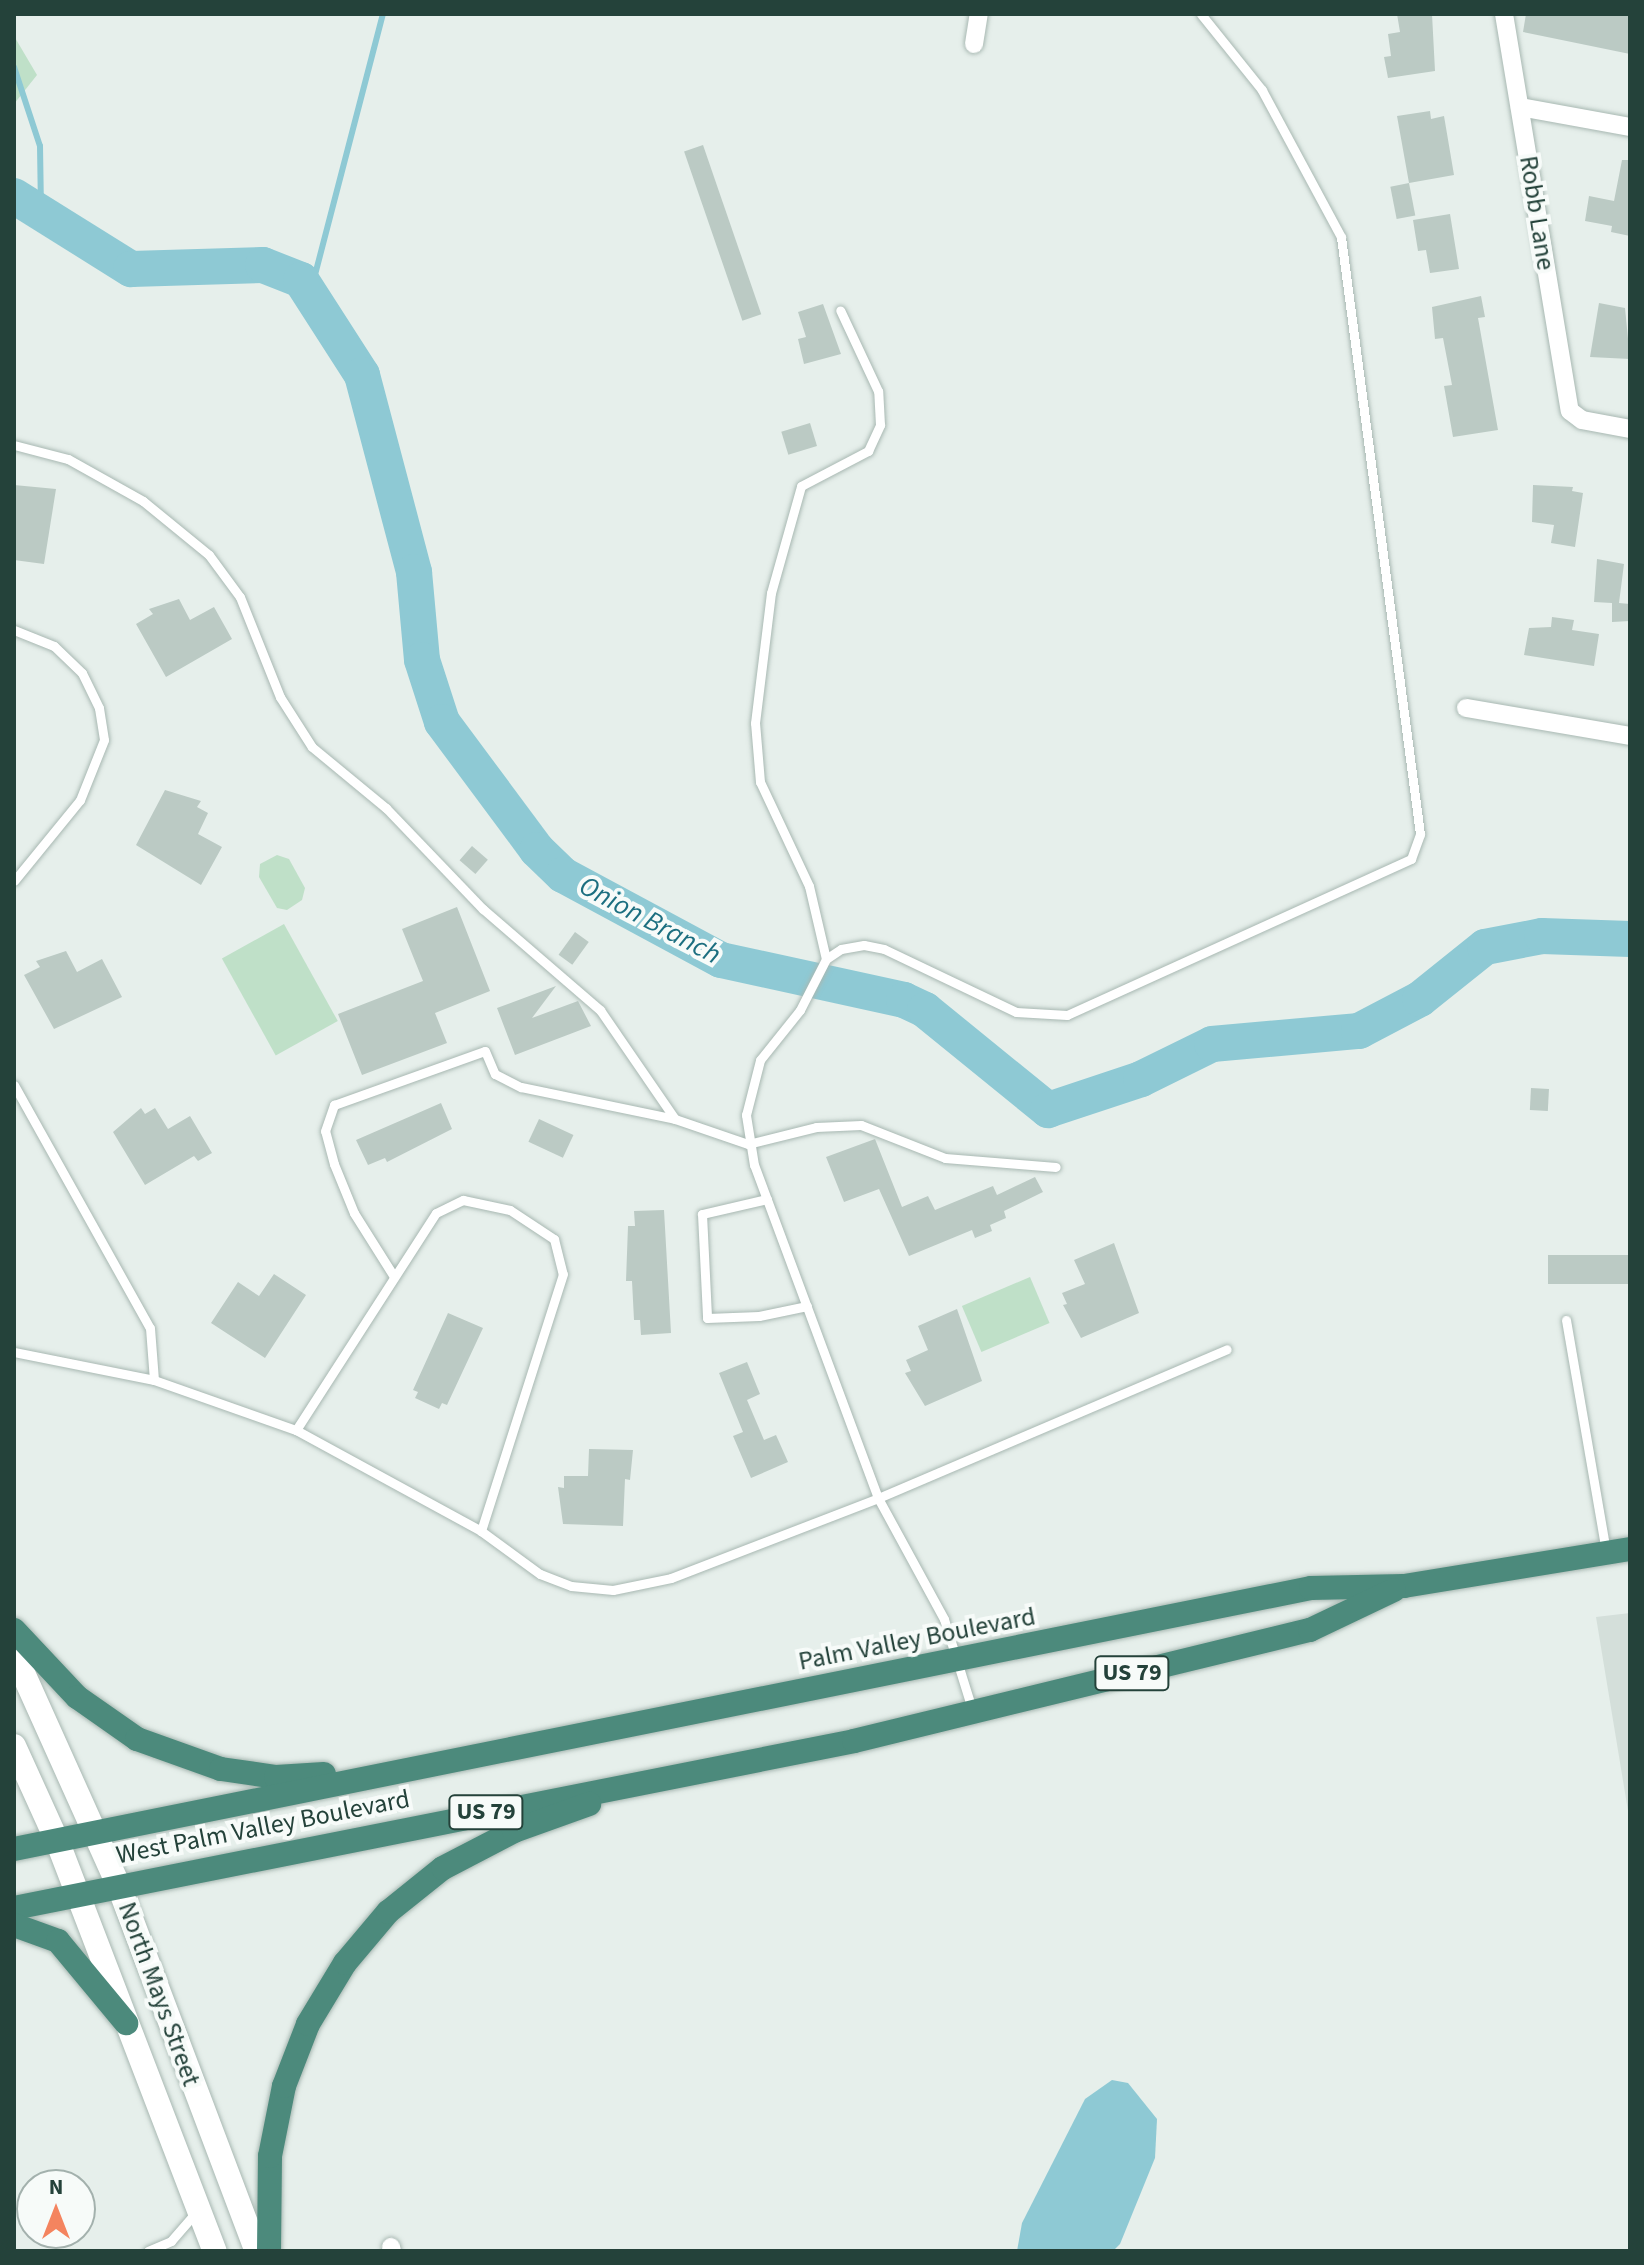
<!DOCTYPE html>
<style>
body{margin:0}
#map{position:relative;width:1644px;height:2265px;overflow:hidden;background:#e6efeb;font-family:"Source Sans 3",sans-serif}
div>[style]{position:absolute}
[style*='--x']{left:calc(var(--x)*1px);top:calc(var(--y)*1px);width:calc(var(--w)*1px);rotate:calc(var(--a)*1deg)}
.built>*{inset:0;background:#d4dfda}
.green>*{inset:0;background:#bfe0c8;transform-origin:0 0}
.water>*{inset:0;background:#8ec9d4}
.stream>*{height:6px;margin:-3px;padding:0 3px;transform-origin:3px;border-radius:3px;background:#8ec9d4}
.river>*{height:36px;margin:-18px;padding:0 18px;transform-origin:18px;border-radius:18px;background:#8ec9d4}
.building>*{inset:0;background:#bbcac4;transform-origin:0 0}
.roads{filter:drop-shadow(0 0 2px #a8b8b2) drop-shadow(0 0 2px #a8b8b2)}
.service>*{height:9px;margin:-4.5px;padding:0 4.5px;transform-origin:4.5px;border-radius:4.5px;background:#fff}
.minor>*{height:18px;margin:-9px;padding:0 9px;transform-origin:9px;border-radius:9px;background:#fff}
.secondary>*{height:24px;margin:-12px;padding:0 12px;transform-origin:12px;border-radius:12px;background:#fff}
.trunk>*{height:24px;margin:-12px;padding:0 12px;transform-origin:12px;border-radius:12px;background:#4c8a7c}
span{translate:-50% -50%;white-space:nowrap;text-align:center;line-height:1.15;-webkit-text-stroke:8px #f7fbf9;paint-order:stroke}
.shield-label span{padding:2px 6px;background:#f7fbf9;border:2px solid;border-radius:6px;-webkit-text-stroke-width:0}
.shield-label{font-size:24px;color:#24423a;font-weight:700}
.street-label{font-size:26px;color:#24423a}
.water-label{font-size:28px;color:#1c6f80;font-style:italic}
.frame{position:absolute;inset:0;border:16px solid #24423a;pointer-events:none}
.north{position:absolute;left:16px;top:2169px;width:80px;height:80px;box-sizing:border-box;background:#f7fbf9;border:2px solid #a3b1ad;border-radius:50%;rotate:0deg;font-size:22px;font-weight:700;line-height:32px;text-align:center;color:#24423a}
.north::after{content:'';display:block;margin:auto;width:28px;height:36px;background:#f4845f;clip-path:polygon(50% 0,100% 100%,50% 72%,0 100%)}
</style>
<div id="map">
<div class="built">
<i style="clip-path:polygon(1630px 1613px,1630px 1823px,1596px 1617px)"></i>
</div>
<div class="green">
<i style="clip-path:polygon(14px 36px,37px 75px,14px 104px)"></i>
<i style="clip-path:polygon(277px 855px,289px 859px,305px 888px,302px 900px,287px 910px,277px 908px,259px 877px,260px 864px)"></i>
<i style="left:284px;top:924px;width:111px;height:71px;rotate:61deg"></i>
<i style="left:1030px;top:1277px;width:50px;height:74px;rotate:67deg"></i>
</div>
<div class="water">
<i style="clip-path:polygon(1112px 2080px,1128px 2083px,1157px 2119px,1155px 2158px,1120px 2244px,1113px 2251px,1017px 2251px,1022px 2223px,1085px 2099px)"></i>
</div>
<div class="stream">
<i style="--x:14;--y:67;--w:83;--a:71.8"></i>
<i style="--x:40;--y:146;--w:67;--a:89.1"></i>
<i style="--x:310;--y:294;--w:289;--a:-75.4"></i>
</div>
<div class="river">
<i style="--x:14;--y:196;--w:138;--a:32"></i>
<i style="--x:131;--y:269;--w:132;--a:-1.7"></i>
<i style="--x:263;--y:265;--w:41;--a:21.5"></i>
<i style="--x:301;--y:280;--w:113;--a:57.3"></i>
<i style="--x:362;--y:375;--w:204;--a:75.2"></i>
<i style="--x:414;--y:572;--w:88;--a:84.8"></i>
<i style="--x:422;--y:660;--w:65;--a:72.1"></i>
<i style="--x:442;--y:722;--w:159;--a:53.4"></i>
<i style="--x:537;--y:850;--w:36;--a:44"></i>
<i style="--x:563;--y:875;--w:179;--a:28.3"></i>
<i style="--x:721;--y:960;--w:187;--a:12.3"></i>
<i style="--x:904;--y:1000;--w:23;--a:25"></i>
<i style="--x:925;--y:1010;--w:159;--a:39.1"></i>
<i style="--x:1048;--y:1110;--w:98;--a:-18.4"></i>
<i style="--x:1141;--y:1079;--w:79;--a:-26.2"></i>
<i style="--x:1212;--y:1044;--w:148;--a:-5.1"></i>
<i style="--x:1359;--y:1031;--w:69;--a:-27.7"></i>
<i style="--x:1420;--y:999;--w:83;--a:-38.7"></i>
<i style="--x:1485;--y:947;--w:58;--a:-10.9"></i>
<i style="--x:1542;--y:936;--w:88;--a:2"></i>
</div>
<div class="building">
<i style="clip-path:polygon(1397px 14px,1432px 14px,1435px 71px,1388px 78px,1384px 57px,1391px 56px,1388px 34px,1400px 32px)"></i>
<i style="clip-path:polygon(1526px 14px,1630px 14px,1630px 54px,1523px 32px)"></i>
<i style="clip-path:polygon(1430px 111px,1431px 119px,1444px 116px,1454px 175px,1409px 183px,1397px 116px)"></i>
<i style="left:703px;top:145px;width:179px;height:20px;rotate:71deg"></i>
<i style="clip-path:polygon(1622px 160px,1630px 160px,1630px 236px,1611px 232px,1612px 226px,1585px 221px,1589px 196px,1614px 201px)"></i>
<i style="left:1409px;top:183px;width:33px;height:19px;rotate:79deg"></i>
<i style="clip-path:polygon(1450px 214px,1459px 269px,1430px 273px,1426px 250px,1418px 251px,1413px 220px)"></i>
<i style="clip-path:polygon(1481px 296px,1485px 317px,1478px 318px,1498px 430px,1453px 437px,1444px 386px,1452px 385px,1443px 338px,1435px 339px,1432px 307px)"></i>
<i style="clip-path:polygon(1599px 303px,1625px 308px,1630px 359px,1590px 357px)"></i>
<i style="clip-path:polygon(823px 304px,841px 354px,804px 364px,798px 339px,806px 337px,798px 312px)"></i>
<i style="left:810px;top:423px;width:24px;height:30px;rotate:73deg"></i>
<i style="clip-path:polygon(14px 485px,56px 489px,44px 564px,14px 560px)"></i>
<i style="clip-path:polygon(1533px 485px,1573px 487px,1572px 491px,1583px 493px,1575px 547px,1551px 543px,1554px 525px,1532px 522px)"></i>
<i style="clip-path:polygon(1597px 559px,1624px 564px,1619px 603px,1630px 604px,1630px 621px,1612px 622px,1612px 603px,1594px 602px)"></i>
<i style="clip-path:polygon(179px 599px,190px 620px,214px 607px,232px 639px,166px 677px,136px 624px,153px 614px,149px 609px)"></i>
<i style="clip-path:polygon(1552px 617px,1574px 620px,1572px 630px,1599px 634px,1594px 666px,1524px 655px,1529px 628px,1551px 627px)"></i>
<i style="clip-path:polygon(165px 790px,201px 801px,197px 807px,208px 813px,198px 834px,222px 847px,201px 885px,136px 845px)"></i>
<i style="left:472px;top:846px;width:21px;height:19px;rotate:41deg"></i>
<i style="clip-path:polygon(457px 907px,490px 991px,435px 1013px,447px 1043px,362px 1075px,338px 1014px,423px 981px,402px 929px)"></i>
<i style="left:575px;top:932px;width:17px;height:28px;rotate:36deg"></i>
<i style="clip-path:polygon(66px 951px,77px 972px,102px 959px,122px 997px,54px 1029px,24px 975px,40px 967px,36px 961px)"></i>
<i style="clip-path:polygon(556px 986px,532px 1018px,578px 1001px,591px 1026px,515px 1055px,497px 1008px)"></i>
<i style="left:1531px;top:1088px;width:18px;height:22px;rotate:3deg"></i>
<i style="clip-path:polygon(441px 1103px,452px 1129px,387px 1162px,385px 1158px,368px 1165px,356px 1140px)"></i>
<i style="clip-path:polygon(141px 1108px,145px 1114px,155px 1108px,168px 1129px,190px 1116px,212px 1153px,198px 1161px,194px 1156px,145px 1185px,113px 1132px)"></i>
<i style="left:539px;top:1119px;width:38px;height:25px;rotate:25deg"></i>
<i style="clip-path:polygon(875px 1139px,902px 1207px,928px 1196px,935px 1210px,993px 1186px,997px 1195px,1035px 1177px,1043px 1192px,1004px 1211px,1006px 1218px,990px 1225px,992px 1231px,975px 1238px,972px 1230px,909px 1256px,879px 1189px,844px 1202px,826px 1157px)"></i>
<i style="clip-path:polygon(664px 1210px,671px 1333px,641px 1335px,640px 1320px,634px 1320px,632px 1281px,626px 1281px,628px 1226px,635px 1226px,634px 1211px)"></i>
<i style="clip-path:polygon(1114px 1243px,1139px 1313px,1081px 1338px,1063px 1305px,1067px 1304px,1062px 1293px,1085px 1284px,1074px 1260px)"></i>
<i style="left:1630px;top:1255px;width:29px;height:82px;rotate:90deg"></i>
<i style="clip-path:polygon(274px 1274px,306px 1295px,265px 1358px,211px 1323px,238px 1282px,259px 1296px)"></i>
<i style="clip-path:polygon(957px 1309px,982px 1381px,925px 1406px,905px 1373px,911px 1371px,906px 1360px,928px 1350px,918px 1326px)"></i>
<i style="clip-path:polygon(448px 1313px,483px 1328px,447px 1405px,442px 1403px,439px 1409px,415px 1398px,418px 1392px,413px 1390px)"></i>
<i style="clip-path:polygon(747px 1362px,760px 1394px,747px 1400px,764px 1440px,776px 1435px,788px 1462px,751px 1478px,733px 1436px,743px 1432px,719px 1373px)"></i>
<i style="clip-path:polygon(589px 1449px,633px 1450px,630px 1480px,625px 1479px,623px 1526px,563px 1524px,558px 1487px,564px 1488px,564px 1476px,588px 1476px)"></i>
</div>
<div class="roads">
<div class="service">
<i style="--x:14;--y:445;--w:56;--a:14.5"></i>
<i style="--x:68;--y:459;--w:86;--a:29.2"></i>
<i style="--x:143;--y:501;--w:85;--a:39.3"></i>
<i style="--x:209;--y:555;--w:52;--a:53.6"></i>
<i style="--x:240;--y:597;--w:108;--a:68.2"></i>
<i style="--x:280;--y:697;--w:59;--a:57.4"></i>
<i style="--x:312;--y:747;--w:96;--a:39.5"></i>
<i style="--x:386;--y:808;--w:140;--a:46.2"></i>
<i style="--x:483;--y:909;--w:155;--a:40.8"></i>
<i style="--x:600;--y:1010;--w:132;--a:55.5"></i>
<i style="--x:14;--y:630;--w:43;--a:21.8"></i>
<i style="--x:54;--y:646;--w:39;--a:44"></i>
<i style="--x:82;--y:673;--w:39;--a:64"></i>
<i style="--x:99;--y:708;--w:32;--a:81"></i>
<i style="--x:104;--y:740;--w:65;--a:111.8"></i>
<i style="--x:80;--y:800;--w:104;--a:129.2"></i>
<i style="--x:826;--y:959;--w:75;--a:-103.1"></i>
<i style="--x:809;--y:886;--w:115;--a:-115.2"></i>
<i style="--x:760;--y:782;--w:59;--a:-94.8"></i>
<i style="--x:755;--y:723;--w:131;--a:-83"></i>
<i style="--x:771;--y:593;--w:111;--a:-74.3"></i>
<i style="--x:801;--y:486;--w:76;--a:-27.6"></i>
<i style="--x:868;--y:451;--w:29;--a:-65"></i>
<i style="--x:880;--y:425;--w:34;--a:-93"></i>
<i style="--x:878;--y:391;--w:89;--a:-115.1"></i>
<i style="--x:14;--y:1085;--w:278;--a:60.8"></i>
<i style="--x:150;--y:1328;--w:52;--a:85.6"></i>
<i style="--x:767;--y:1199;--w:67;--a:167"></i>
<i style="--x:702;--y:1214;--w:104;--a:87.2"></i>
<i style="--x:707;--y:1318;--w:52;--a:-2.2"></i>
<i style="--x:759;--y:1316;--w:49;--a:-11.8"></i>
<i style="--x:393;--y:1275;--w:73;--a:-122.2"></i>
<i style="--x:354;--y:1213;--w:53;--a:-112.2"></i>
<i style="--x:334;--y:1164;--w:34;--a:-105"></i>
<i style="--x:325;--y:1131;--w:28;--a:-71"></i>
<i style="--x:334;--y:1105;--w:160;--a:-19.7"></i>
<i style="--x:485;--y:1051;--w:25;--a:67"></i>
<i style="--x:495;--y:1074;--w:29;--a:27"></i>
<i style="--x:521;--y:1087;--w:157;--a:11.7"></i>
<i style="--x:675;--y:1119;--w:77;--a:18.9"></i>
<i style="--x:748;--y:1144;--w:70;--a:-14"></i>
<i style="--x:816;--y:1127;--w:45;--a:-2.5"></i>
<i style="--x:861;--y:1125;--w:90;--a:21.4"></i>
<i style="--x:945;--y:1158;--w:111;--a:4.6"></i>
<i style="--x:1566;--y:1320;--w:235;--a:80.2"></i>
<i style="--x:14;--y:1352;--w:143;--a:11.3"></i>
<i style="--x:154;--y:1380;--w:151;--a:19.4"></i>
<i style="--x:296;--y:1430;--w:211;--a:28.6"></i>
<i style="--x:481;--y:1531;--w:73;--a:36.1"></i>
<i style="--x:540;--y:1574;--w:33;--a:21"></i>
<i style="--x:571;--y:1586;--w:42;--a:5.4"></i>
<i style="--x:613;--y:1590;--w:59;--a:-11.7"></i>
<i style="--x:671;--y:1578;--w:222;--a:-21.1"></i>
<i style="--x:878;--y:1498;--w:379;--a:-23.1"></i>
<i style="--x:296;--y:1430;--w:258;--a:-57.2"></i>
<i style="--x:436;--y:1213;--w:30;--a:-26"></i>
<i style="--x:463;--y:1200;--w:48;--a:12"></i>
<i style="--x:510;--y:1210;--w:53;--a:33.4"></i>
<i style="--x:554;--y:1239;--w:36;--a:76"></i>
<i style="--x:563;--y:1274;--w:270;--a:107.7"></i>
<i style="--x:972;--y:1709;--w:94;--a:-107.3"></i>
<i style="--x:944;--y:1619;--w:138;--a:-118.6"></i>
<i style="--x:878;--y:1498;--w:355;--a:-110.4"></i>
<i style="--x:754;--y:1165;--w:51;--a:-99.1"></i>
<i style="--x:746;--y:1115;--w:57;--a:-75.7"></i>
<i style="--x:760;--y:1060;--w:64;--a:-51.3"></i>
<i style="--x:800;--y:1010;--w:57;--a:-63"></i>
<i style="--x:826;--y:959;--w:18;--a:-34"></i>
<i style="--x:841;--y:949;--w:23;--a:-10"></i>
<i style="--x:864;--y:945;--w:20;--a:11"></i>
<i style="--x:884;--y:949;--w:146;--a:25.5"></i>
<i style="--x:1016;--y:1012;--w:51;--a:3.4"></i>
<i style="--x:1067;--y:1015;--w:378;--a:-24.4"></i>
<i style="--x:1411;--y:859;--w:27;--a:-70"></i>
<i style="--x:1420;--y:834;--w:602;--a:-97.54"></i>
<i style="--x:1341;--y:237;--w:167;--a:-118.3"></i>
<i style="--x:1262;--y:90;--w:97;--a:-128.8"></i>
<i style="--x:148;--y:2251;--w:25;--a:-23"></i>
<i style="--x:171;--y:2241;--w:40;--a:-49"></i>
</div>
<div class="minor">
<i style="--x:1504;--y:14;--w:402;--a:80.6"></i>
<i style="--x:1570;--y:411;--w:15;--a:37"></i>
<i style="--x:1582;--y:420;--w:49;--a:10.6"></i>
<i style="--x:974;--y:44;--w:30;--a:-81"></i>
<i style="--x:1520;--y:107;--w:112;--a:10.3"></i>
<i style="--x:1466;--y:708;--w:166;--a:9.7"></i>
<i style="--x:391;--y:2247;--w:4;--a:76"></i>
</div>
<div class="secondary">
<i style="--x:14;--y:1653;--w:253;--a:65.8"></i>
<i style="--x:118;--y:1884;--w:392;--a:69.3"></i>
<i style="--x:14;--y:1746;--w:107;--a:65.6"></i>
<i style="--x:58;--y:1843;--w:437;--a:69"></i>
</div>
<div class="trunk">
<i style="--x:14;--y:1630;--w:92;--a:46.8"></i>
<i style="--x:77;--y:1697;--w:73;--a:35"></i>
<i style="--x:137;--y:1739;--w:89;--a:19.7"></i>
<i style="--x:221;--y:1769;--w:56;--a:8.3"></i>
<i style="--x:276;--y:1777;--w:48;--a:-3.6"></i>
<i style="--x:14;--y:1849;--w:1323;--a:-11.38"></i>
<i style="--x:1311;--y:1588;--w:93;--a:-1.2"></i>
<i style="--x:1404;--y:1586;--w:229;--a:-9.3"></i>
<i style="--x:14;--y:1908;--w:856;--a:-11.24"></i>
<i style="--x:854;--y:1741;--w:469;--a:-13.7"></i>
<i style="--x:1310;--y:1630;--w:93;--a:-25.5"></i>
<i style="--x:14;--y:1925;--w:47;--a:20"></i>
<i style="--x:58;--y:1941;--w:107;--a:50.3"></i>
<i style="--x:269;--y:2251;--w:95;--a:-89.4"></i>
<i style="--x:270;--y:2156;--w:71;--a:-78.7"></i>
<i style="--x:284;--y:2086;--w:66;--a:-68.8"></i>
<i style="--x:308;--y:2024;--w:71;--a:-58.8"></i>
<i style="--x:345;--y:1963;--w:67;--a:-49.9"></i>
<i style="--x:388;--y:1912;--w:70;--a:-38.7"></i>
<i style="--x:443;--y:1868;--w:80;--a:-27.5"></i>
<i style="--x:514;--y:1831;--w:80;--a:-19.8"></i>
</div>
</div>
<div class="shield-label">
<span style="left:1132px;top:1673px">US 79</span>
<span style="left:486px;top:1812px">US 79</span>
</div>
<div class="street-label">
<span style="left:1537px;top:213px;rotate:81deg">Robb Lane</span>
<span style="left:917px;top:1639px;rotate:-11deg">Palm Valley Boulevard</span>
<span style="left:263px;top:1827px;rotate:-11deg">West Palm Valley Boulevard</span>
<span style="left:159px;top:1994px;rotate:70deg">North Mays Street</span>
</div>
<div class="water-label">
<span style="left:650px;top:920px;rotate:28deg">Onion Branch</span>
</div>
<div class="frame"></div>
<div class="north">N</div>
</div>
